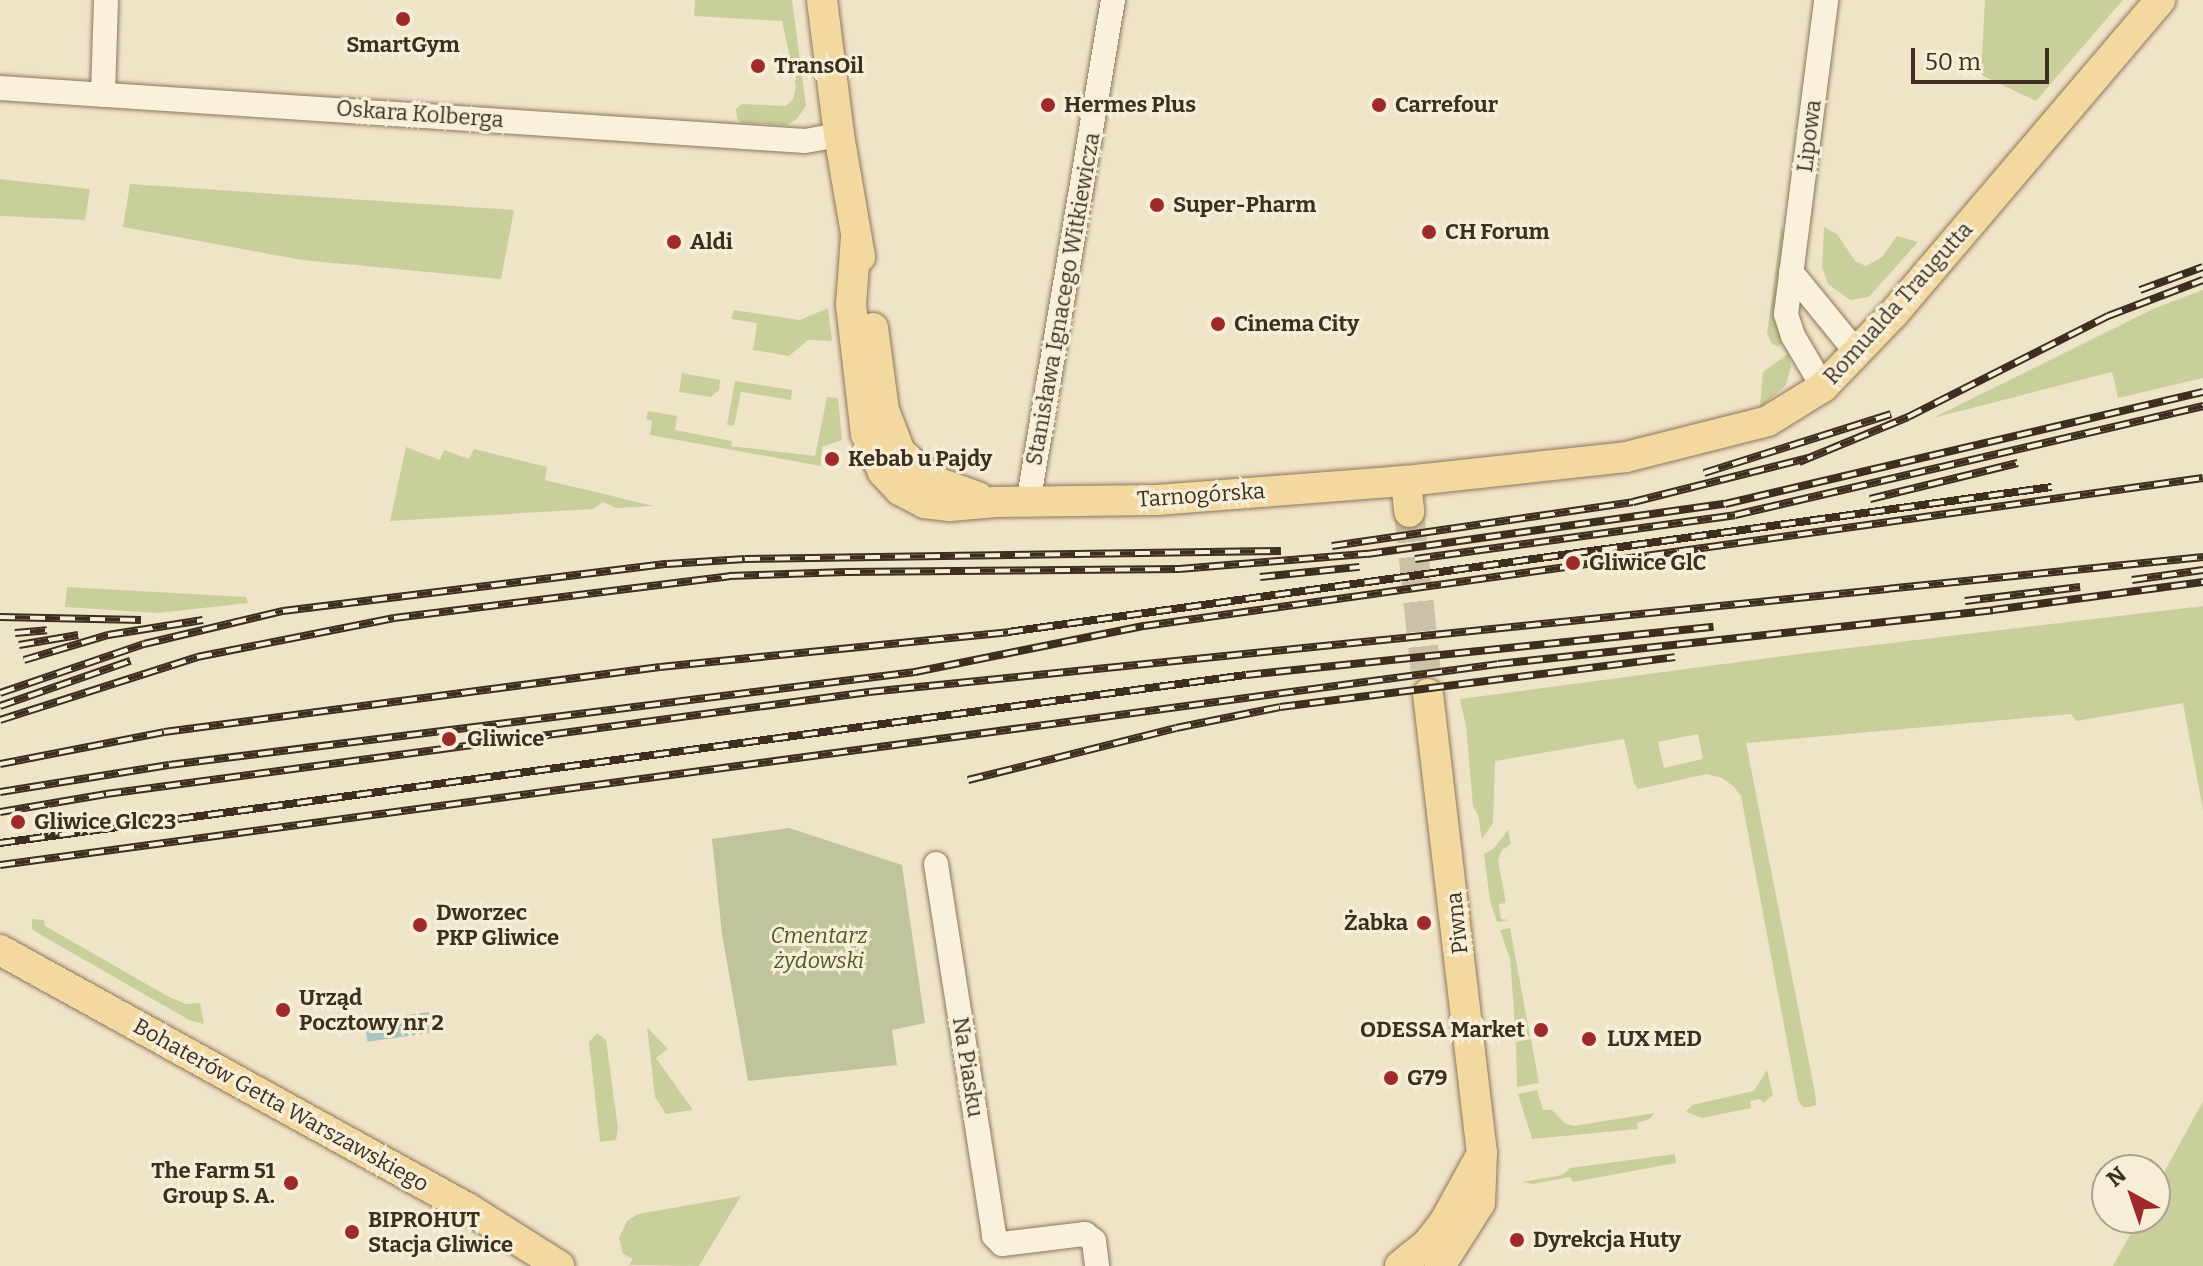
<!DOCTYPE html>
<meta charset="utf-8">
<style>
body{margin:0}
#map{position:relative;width:2203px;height:1266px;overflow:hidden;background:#f0e4c8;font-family:Bitter,serif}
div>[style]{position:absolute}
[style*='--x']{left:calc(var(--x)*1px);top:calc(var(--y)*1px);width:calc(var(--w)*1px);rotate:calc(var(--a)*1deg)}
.green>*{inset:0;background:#c9cf9b}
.cemetery>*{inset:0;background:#bfc49a}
.water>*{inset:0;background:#a9c4bc;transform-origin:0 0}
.major-tunnel>*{height:30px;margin-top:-15px;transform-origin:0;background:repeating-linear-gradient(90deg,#ccc0a6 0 30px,transparent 0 45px)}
.roads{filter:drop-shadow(0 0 2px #8d765c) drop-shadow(0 0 2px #8d765c)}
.minor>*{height:24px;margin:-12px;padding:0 12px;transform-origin:12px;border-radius:12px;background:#faf1dc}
.major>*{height:30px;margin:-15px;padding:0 15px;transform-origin:15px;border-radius:15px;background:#f3d9a0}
.rail>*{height:8px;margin-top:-4px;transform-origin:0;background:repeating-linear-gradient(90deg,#f7eed8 0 15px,#3d2e20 0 30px);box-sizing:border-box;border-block:2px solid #3d2e20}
.dots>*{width:22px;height:22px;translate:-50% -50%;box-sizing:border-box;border:4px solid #f7eed8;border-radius:50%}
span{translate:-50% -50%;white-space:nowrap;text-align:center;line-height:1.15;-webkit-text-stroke:6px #f7eed8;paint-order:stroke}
.poi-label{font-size:22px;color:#3d2e20;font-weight:700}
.left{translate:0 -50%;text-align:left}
.right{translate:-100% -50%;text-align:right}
.street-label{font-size:22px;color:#3d2e20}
.park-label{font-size:22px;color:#4d5a26;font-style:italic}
.north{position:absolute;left:2091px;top:1154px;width:80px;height:80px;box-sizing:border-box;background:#f7eed8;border:2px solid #ada18e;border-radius:50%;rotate:320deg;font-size:22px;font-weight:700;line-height:32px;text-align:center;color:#3d2e20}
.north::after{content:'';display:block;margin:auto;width:28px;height:36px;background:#9e2a2b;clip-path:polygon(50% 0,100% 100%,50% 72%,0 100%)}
.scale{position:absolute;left:1911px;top:48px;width:138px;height:36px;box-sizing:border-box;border:4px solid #3d2e20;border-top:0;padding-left:10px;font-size:24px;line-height:28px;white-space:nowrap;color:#3d2e20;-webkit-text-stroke:6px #f7eed8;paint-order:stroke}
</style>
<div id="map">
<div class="green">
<i style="clip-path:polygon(695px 0,792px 0,806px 106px,797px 119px,787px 125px,741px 123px,737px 118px,736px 109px,742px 104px,786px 106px,793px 99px,796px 86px,782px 21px,694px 16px)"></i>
<i style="clip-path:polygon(1985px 0,2123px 0,2036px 101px,1981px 75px)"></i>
<i style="clip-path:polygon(0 179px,90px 189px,85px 220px,0 216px)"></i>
<i style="clip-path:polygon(130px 184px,514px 210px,501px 279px,302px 260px,123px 227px)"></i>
<i style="clip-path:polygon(1781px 227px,1786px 235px,1785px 342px,1778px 346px,1772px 344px,1767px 334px)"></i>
<i style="clip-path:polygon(1824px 227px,1837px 234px,1855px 261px,1866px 266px,1882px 257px,1897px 236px,1918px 242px,1869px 297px,1850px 300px,1828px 284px,1822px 267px)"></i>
<i style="clip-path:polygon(2203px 290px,2203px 378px,2118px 398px,2112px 372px,1933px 418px,2155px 308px)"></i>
<i style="clip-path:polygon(828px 308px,832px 341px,808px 340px,789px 356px,753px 350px,757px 323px,731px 319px,734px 310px,800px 320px)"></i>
<i style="clip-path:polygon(1789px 353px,1791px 367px,1786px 385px,1760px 408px,1763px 372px)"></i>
<i style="clip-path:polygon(682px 373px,720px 380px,719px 390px,711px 397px,679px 392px)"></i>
<i style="clip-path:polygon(735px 381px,792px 390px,791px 400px,741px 392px,734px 426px,727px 425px)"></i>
<i style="clip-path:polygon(827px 397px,838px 398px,842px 440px,822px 447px,821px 466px,650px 435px,652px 421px,646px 419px,648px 411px,677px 416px,675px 430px,732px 441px,731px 446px,815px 456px)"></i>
<i style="clip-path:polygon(406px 447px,440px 460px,444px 450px,469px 459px,474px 449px,547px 467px,545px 480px,654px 506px,616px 508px,603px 502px,593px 509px,390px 521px)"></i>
<i style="clip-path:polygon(67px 587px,246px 597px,248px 603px,158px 613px,65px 607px)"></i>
<i style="clip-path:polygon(evenodd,2203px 606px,2203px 810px,2183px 703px,2076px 721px,2071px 714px,1746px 743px,1815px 1093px,1816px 1105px,1810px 1107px,1803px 1107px,1798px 1100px,1741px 796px,1733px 786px,1722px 778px,1707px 774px,1638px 789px,1634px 783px,1624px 739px,1495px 761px,1493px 823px,1482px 839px,1478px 815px,1473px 806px,1466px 726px,1460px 699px,1807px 653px,2203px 606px,1698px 734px,1703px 759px,1664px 768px,1658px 742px,1698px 734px)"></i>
<i style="clip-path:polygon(1508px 830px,1511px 844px,1502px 850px,1498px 860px,1506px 903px,1499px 904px,1501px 919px,1509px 920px,1497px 922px,1490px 901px,1484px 854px,1493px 849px)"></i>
<i style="clip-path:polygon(32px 919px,44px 920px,45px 926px,169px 997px,186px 1004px,200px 1003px,204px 1024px,189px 1020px,41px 935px,32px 929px)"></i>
<i style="clip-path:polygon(1510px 928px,1530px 1036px,1516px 1038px,1510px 959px,1500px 930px)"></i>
<i style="clip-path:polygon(647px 1027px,668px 1049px,656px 1058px,693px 1110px,666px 1114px,655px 1097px)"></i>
<i style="clip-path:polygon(597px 1033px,606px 1040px,618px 1128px,616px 1140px,600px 1142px,589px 1042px)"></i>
<i style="clip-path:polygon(1531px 1039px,1539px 1083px,1517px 1087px,1516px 1042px)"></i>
<i style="clip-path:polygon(1767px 1070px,1773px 1095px,1763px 1103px,1760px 1099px,1750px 1101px,1751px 1108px,1702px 1118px,1686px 1112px,1692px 1105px,1754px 1091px)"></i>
<i style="clip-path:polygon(1537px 1090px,1543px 1110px,1552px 1110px,1566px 1124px,1574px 1126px,1654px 1113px,1650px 1119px,1637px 1123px,1638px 1129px,1532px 1139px,1518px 1094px)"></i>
<i style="clip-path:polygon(2203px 1101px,2203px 1266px,2113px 1266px,2139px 1218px,2155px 1218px,2155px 1189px)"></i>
<i style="clip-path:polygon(1675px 1154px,1676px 1163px,1573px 1182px,1570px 1177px,1533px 1184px,1522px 1182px,1562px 1175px,1570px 1168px)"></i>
<i style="clip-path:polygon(741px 1196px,699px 1266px,629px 1265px,633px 1259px,623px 1254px,619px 1238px,627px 1221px,638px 1214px)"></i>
</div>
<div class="cemetery">
<i style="clip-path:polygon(789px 828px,902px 865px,925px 1023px,892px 1030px,897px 1065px,748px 1081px,722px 934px,712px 839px)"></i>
</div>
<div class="water">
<i style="left:429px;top:1012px;width:21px;height:65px;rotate:82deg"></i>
</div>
<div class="major-tunnel">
<i style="--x:1409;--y:512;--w:183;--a:84"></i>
</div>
<div class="roads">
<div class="minor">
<i style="--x:0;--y:88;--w:807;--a:3.77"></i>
<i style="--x:805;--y:141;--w:35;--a:-10"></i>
<i style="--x:103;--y:95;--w:95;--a:-88.2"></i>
<i style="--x:1791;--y:272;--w:104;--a:50.8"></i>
<i style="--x:1823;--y:387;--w:59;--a:-120.5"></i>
<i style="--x:1793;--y:336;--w:23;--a:-108"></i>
<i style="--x:1786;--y:314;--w:317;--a:-82.7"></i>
<i style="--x:1028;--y:504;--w:511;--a:-80.43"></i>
<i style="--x:936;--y:864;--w:376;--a:81.1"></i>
<i style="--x:994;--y:1236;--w:11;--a:45"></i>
<i style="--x:1002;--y:1244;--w:84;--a:-6.9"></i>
<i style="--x:1085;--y:1234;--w:11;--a:38"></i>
<i style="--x:1094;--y:1241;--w:25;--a:83"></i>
</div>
<div class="major">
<i style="--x:822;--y:0;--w:136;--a:82.8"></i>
<i style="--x:839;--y:135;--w:124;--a:80.2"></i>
<i style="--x:856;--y:237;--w:68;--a:94.2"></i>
<i style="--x:851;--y:305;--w:130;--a:83.4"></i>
<i style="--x:866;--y:434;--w:42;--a:65.9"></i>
<i style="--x:883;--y:472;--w:25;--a:47"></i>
<i style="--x:900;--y:490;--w:27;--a:28"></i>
<i style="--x:924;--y:503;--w:26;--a:7"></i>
<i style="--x:950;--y:506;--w:46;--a:-5"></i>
<i style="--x:996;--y:502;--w:161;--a:-0.7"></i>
<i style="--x:1157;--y:500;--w:250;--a:-4.4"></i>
<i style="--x:1406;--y:481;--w:221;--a:-6.2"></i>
<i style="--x:1626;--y:457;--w:146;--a:-14.2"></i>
<i style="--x:1768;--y:421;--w:65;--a:-31.7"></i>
<i style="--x:1823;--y:387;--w:103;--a:-46.2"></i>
<i style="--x:1894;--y:313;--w:411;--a:-49.6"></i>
<i style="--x:873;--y:328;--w:83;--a:82.4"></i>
<i style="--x:884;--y:410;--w:45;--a:69.1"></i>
<i style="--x:900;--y:452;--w:42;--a:42.1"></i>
<i style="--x:931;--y:480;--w:50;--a:19.9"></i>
<i style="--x:1406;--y:481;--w:31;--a:84"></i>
<i style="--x:1428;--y:694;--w:461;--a:83.3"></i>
<i style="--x:1482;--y:1152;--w:51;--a:92.2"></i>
<i style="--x:1480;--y:1203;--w:75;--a:122.4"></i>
<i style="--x:0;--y:950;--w:536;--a:28.91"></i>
<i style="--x:469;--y:1209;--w:107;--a:32.3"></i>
<i style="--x:1400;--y:1266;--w:36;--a:-39"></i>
<i style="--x:1428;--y:1243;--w:28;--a:-52"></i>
<i style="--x:1445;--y:1221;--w:68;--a:-61.2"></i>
</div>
</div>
<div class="rail">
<i style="--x:2140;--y:290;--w:67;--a:-20.1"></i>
<i style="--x:1799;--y:462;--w:118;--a:-22.4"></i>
<i style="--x:1908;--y:417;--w:224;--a:-26.8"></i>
<i style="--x:2108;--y:316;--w:102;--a:-20.8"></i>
<i style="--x:1704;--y:473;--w:196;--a:-17.5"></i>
<i style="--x:1870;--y:499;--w:152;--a:-13.7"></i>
<i style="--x:1332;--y:546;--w:304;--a:-8.3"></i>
<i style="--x:1633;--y:502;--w:180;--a:-14.1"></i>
<i style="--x:1415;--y:559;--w:323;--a:-7.8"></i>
<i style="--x:1735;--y:515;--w:481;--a:-13.1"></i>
<i style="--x:1260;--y:577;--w:100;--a:-5.8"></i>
<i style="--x:2132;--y:580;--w:72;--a:-8"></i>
<i style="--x:1965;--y:601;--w:116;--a:-6.9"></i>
<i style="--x:0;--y:617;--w:141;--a:1.2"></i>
<i style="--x:15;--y:633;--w:32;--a:-5"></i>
<i style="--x:19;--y:645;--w:60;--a:-9.6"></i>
<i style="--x:24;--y:660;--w:88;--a:-16.6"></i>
<i style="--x:108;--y:635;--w:96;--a:-9"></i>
<i style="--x:0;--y:693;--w:152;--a:-18.8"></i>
<i style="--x:144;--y:644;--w:143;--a:-13.4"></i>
<i style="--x:283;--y:611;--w:387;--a:-7"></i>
<i style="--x:667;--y:564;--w:78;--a:-3.7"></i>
<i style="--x:745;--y:559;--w:536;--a:-0.86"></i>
<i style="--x:0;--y:706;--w:138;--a:-19.1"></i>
<i style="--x:0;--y:720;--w:207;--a:-17.7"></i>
<i style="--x:197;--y:657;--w:201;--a:-11.2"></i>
<i style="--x:394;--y:618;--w:338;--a:-7.1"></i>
<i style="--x:729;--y:576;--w:116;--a:-2"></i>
<i style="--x:845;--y:572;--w:334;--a:-0.5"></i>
<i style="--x:1179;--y:569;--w:189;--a:-4.6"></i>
<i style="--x:1367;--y:554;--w:361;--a:-8"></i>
<i style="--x:1725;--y:504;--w:491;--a:-13.2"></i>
<i style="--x:0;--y:764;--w:167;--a:-11"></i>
<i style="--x:164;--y:732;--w:500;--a:-7.47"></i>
<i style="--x:660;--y:667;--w:350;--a:-5.7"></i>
<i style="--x:1008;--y:632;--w:1054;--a:-7.91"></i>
<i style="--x:968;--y:780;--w:214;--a:-14"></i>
<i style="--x:1176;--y:728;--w:106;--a:-11.4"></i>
<i style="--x:1280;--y:707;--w:398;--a:-7.2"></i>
<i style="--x:0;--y:792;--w:171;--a:-9.1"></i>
<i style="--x:169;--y:765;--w:752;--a:-7.11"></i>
<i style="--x:915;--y:672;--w:234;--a:-11.4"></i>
<i style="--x:1144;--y:626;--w:1069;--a:-7.96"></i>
<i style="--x:0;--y:812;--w:108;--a:-9.6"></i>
<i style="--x:106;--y:794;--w:770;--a:-7.61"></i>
<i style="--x:869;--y:692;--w:1341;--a:-5.78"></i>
<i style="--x:0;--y:843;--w:1257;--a:-7.68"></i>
<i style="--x:1246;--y:675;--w:470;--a:-5.9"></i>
<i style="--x:0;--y:865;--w:1511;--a:-7.64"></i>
<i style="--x:1498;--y:664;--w:498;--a:-6.2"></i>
<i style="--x:1993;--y:610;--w:212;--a:-7.6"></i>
</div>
<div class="dots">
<i style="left:403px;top:19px;background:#9e2a2b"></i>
<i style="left:758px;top:66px;background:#9e2a2b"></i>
<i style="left:1048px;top:105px;background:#9e2a2b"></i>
<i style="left:1379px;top:105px;background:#9e2a2b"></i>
<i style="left:1157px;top:205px;background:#9e2a2b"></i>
<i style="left:1429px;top:232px;background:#9e2a2b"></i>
<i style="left:674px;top:242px;background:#9e2a2b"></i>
<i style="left:1218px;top:324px;background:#9e2a2b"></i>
<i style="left:832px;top:459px;background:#9e2a2b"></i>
<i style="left:1573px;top:563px;background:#9e2a2b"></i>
<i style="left:449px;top:739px;background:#9e2a2b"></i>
<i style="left:18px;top:822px;background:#9e2a2b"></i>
<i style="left:1424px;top:923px;background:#9e2a2b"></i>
<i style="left:420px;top:925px;background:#9e2a2b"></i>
<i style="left:283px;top:1010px;background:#9e2a2b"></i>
<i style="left:1541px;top:1030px;background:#9e2a2b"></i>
<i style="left:1589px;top:1039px;background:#9e2a2b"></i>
<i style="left:1391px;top:1078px;background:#9e2a2b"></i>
<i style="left:291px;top:1183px;background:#9e2a2b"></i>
<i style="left:352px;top:1232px;background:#9e2a2b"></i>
<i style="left:1517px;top:1240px;background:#9e2a2b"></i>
</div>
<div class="poi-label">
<span style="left:403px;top:45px">SmartGym</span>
<span class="left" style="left:774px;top:66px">TransOil</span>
<span class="left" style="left:1064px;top:105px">Hermes Plus</span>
<span class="left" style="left:1395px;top:105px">Carrefour</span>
<span class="left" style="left:1173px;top:205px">Super-Pharm</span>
<span class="left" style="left:1445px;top:232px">CH Forum</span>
<span class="left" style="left:690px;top:242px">Aldi</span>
<span class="left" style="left:1234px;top:324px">Cinema City</span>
<span class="left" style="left:848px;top:459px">Kebab u Pajdy</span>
<span class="left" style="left:1589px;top:563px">Gliwice GlC</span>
<span class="left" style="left:467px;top:739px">Gliwice</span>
<span class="left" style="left:34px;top:822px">Gliwice GlC23</span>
<span class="left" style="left:436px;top:925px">Dworzec<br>PKP Gliwice</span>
<span class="right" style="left:1408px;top:923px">Żabka</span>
<span class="left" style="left:299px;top:1010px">Urząd<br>Pocztowy nr 2</span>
<span class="right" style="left:1525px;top:1030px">ODESSA Market</span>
<span class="left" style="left:1607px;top:1039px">LUX MED</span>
<span class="left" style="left:1407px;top:1078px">G79</span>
<span class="right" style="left:275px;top:1183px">The Farm 51<br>Group S. A.</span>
<span class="left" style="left:368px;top:1232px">BIPROHUT<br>Stacja Gliwice</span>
<span class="left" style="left:1533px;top:1240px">Dyrekcja Huty</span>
</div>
<div class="street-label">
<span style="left:420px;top:114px;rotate:4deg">Oskara Kolberga</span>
<span style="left:1809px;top:136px;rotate:-83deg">Lipowa</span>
<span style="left:1063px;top:299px;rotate:-80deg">Stanisława Ignacego Witkiewicza</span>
<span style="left:1898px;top:303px;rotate:-48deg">Romualda Traugutta</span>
<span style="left:1201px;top:495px;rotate:-4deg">Tarnogórska</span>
<span style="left:1457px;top:923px;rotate:-96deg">Piwna</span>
<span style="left:968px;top:1067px;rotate:81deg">Na Piasku</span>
<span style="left:281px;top:1105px;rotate:29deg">Bohaterów Getta Warszawskiego</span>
</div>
<div class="park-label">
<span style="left:819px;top:948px">Cmentarz<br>żydowski</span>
</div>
<div class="north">N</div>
<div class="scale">50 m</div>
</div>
